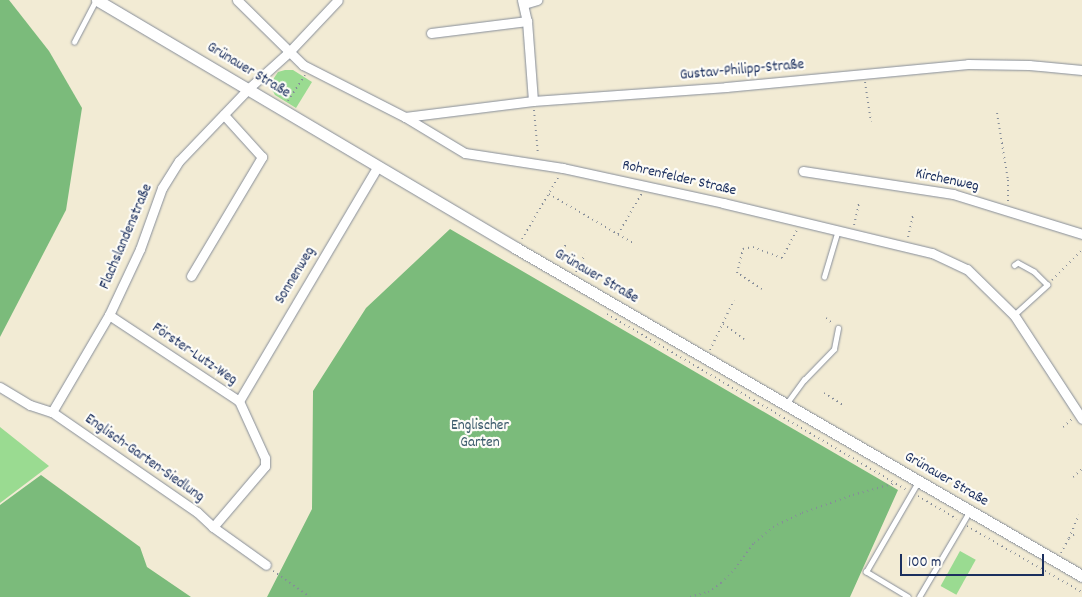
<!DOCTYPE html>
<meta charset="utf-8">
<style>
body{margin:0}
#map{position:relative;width:1082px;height:597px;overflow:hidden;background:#f2ebd4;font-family:Dekko,sans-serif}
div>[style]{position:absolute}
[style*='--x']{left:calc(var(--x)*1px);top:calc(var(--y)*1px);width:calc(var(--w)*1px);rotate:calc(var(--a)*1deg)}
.green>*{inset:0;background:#9adb91;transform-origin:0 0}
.forest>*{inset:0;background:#7bbb7b}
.path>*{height:2px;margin-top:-1px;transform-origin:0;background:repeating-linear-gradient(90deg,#868d99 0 1px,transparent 0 5px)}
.roads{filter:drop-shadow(0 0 1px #868d99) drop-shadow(0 0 1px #868d99)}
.service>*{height:4.5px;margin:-2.25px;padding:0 2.25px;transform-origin:2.25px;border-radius:2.25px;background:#fff}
.minor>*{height:9px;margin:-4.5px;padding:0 4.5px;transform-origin:4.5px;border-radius:4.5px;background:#fff}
.tertiary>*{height:11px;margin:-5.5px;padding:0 5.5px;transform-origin:5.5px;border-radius:5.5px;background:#fff}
span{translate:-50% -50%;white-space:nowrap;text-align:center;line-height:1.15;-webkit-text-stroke:4.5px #fdfcf7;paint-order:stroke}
.street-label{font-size:15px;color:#1b2f5e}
.park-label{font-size:15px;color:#3b5a6b}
.scale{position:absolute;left:900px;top:554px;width:144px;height:22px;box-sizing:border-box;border:2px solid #1b2f5e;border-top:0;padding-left:6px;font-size:15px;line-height:18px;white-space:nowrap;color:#1b2f5e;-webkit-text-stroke:4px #fdfcf7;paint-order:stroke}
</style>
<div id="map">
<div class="green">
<i style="clip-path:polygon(285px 70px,293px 70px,312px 82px,296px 108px,275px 95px,271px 88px,272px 81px,278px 72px)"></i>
<i style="clip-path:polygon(0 427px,49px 466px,0 503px)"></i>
<i style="left:960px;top:551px;width:18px;height:40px;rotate:29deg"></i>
</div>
<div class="forest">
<i style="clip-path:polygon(0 0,9px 0,49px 51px,82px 108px,66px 210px,0 337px)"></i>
<i style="clip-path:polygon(450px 229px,898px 490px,850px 597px,267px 597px,312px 509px,313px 391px,366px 308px)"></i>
<i style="clip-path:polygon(41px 475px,140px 547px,147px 567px,191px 597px,0 597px,0 505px)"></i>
</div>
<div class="path">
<i style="--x:865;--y:82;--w:40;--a:81.5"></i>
<i style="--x:288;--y:101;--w:31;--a:-57"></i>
<i style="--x:534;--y:110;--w:45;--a:84.9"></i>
<i style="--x:997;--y:113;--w:68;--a:80.7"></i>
<i style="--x:1008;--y:180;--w:22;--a:90"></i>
<i style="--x:652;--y:168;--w:10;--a:84"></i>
<i style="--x:549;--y:194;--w:97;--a:30.3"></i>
<i style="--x:854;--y:225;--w:23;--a:-77"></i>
<i style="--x:618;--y:234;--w:48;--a:-59.7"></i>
<i style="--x:908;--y:237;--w:23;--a:-77"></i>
<i style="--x:522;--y:239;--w:73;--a:-59.6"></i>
<i style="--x:557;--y:259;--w:17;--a:-59"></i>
<i style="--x:576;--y:272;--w:20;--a:-63"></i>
<i style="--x:1052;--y:280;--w:42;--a:-45"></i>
<i style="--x:762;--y:289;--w:30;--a:-147"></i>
<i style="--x:737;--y:273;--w:25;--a:-76"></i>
<i style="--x:743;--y:249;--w:10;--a:-11"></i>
<i style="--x:753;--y:247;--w:31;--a:21"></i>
<i style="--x:782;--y:258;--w:32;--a:-62"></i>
<i style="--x:607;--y:314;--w:346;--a:30.4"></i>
<i style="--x:826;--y:318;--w:8;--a:40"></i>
<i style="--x:723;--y:324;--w:26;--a:36"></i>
<i style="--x:710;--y:350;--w:55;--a:-64.4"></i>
<i style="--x:824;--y:393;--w:22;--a:32"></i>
<i style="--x:1063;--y:427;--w:12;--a:-42"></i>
<i style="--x:1073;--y:477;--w:12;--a:-42"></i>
<i style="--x:918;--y:496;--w:45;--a:30.5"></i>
<i style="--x:967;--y:526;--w:133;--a:29.9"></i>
<i style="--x:1069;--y:538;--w:25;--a:-67"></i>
<i style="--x:1061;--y:553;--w:17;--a:-62"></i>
<i style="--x:1069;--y:538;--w:9;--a:-36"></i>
<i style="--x:273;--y:571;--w:45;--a:35.1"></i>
<i style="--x:690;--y:597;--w:19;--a:-16"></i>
<i style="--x:708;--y:592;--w:16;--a:-35"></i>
<i style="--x:721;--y:583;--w:20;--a:-45"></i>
<i style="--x:735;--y:569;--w:32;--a:-54"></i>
<i style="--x:754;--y:543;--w:25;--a:-40"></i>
<i style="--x:773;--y:527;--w:32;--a:-26"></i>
<i style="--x:802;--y:513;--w:54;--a:-19.4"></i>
<i style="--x:853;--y:495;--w:44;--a:-15.9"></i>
</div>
<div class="roads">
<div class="service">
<i style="--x:74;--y:42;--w:47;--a:-62.4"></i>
<i style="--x:824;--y:277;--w:49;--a:-73.4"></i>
<i style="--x:1014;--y:315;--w:45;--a:-42.3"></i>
<i style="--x:1047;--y:285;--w:18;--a:-135"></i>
<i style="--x:1034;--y:272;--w:18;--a:-151"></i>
<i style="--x:1018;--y:263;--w:4;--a:146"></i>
<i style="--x:787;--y:403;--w:29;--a:-54"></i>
<i style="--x:804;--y:380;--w:43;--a:-45.9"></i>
<i style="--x:834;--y:349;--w:21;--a:-79"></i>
<i style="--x:908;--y:597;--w:49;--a:-149.2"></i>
<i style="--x:866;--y:572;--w:104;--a:-60"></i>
<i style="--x:919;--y:597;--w:99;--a:-59.5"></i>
</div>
<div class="minor">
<i style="--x:237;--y:0;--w:93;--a:44.6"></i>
<i style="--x:303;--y:65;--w:114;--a:27"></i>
<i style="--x:405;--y:117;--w:70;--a:31"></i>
<i style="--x:465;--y:153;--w:99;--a:8.7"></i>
<i style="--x:563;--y:168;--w:164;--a:12.3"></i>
<i style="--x:723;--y:203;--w:215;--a:13.5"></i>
<i style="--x:932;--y:253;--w:38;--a:25"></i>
<i style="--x:967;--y:269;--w:66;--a:44.4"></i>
<i style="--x:1014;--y:315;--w:124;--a:56.8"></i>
<i style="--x:522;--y:0;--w:22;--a:77"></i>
<i style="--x:527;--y:21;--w:80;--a:85.7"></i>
<i style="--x:524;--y:4;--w:14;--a:-17"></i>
<i style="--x:431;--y:33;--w:97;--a:-7.1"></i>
<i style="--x:405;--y:117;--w:129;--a:-7.1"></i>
<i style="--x:533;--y:101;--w:194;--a:-4.1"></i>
<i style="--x:726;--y:87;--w:243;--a:-5.4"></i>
<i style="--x:968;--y:64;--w:61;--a:0.9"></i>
<i style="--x:1029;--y:65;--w:53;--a:5.4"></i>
<i style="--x:803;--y:171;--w:152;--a:8.7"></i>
<i style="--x:953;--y:194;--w:135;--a:17.2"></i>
<i style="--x:191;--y:276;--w:139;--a:-59.2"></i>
<i style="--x:262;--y:157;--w:57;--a:-132.1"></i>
<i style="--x:109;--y:315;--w:156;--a:33.5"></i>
<i style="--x:239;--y:401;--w:63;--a:65.5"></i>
<i style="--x:265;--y:458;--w:8;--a:90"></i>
<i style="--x:265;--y:466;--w:80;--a:130.4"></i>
<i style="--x:0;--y:387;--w:35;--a:31"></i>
<i style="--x:30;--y:405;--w:23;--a:18"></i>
<i style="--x:52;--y:412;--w:176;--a:34.6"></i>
<i style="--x:197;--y:512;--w:22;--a:43"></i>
<i style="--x:213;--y:527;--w:65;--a:35.6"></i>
<i style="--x:239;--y:401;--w:273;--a:-59.4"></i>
<i style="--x:52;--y:412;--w:113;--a:-59.6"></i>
<i style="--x:109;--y:315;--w:73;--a:-64.8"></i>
<i style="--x:140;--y:249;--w:65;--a:-70.2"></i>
<i style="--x:162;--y:188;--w:32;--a:-58"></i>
<i style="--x:179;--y:161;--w:101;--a:-46.2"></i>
<i style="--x:249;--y:88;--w:54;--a:-42"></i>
<i style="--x:289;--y:52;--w:71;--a:-46.7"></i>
</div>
<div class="tertiary">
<i style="--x:97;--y:0;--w:487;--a:30.6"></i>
<i style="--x:516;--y:248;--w:654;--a:30.09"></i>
</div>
</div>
<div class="street-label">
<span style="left:248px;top:71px;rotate:31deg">Grünauer Straße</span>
<span style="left:742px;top:71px;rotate:-5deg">Gustav-Philipp-Straße</span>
<span style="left:679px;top:179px;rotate:13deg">Rohrenfelder Straße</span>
<span style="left:947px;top:181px;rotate:12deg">Kirchenweg</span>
<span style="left:127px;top:237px;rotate:-67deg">Flachslandenstraße</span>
<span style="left:296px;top:276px;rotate:-59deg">Sonnenweg</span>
<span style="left:596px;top:277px;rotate:30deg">Grünauer Straße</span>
<span style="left:194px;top:355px;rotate:34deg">Förster-Lutz-Weg</span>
<span style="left:144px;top:459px;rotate:35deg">Englisch-Garten-Siedlung</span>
<span style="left:946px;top:480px;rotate:30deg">Grünauer Straße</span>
</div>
<div class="park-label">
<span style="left:480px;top:435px">Englischer<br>Garten</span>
</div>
<div class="scale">100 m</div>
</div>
